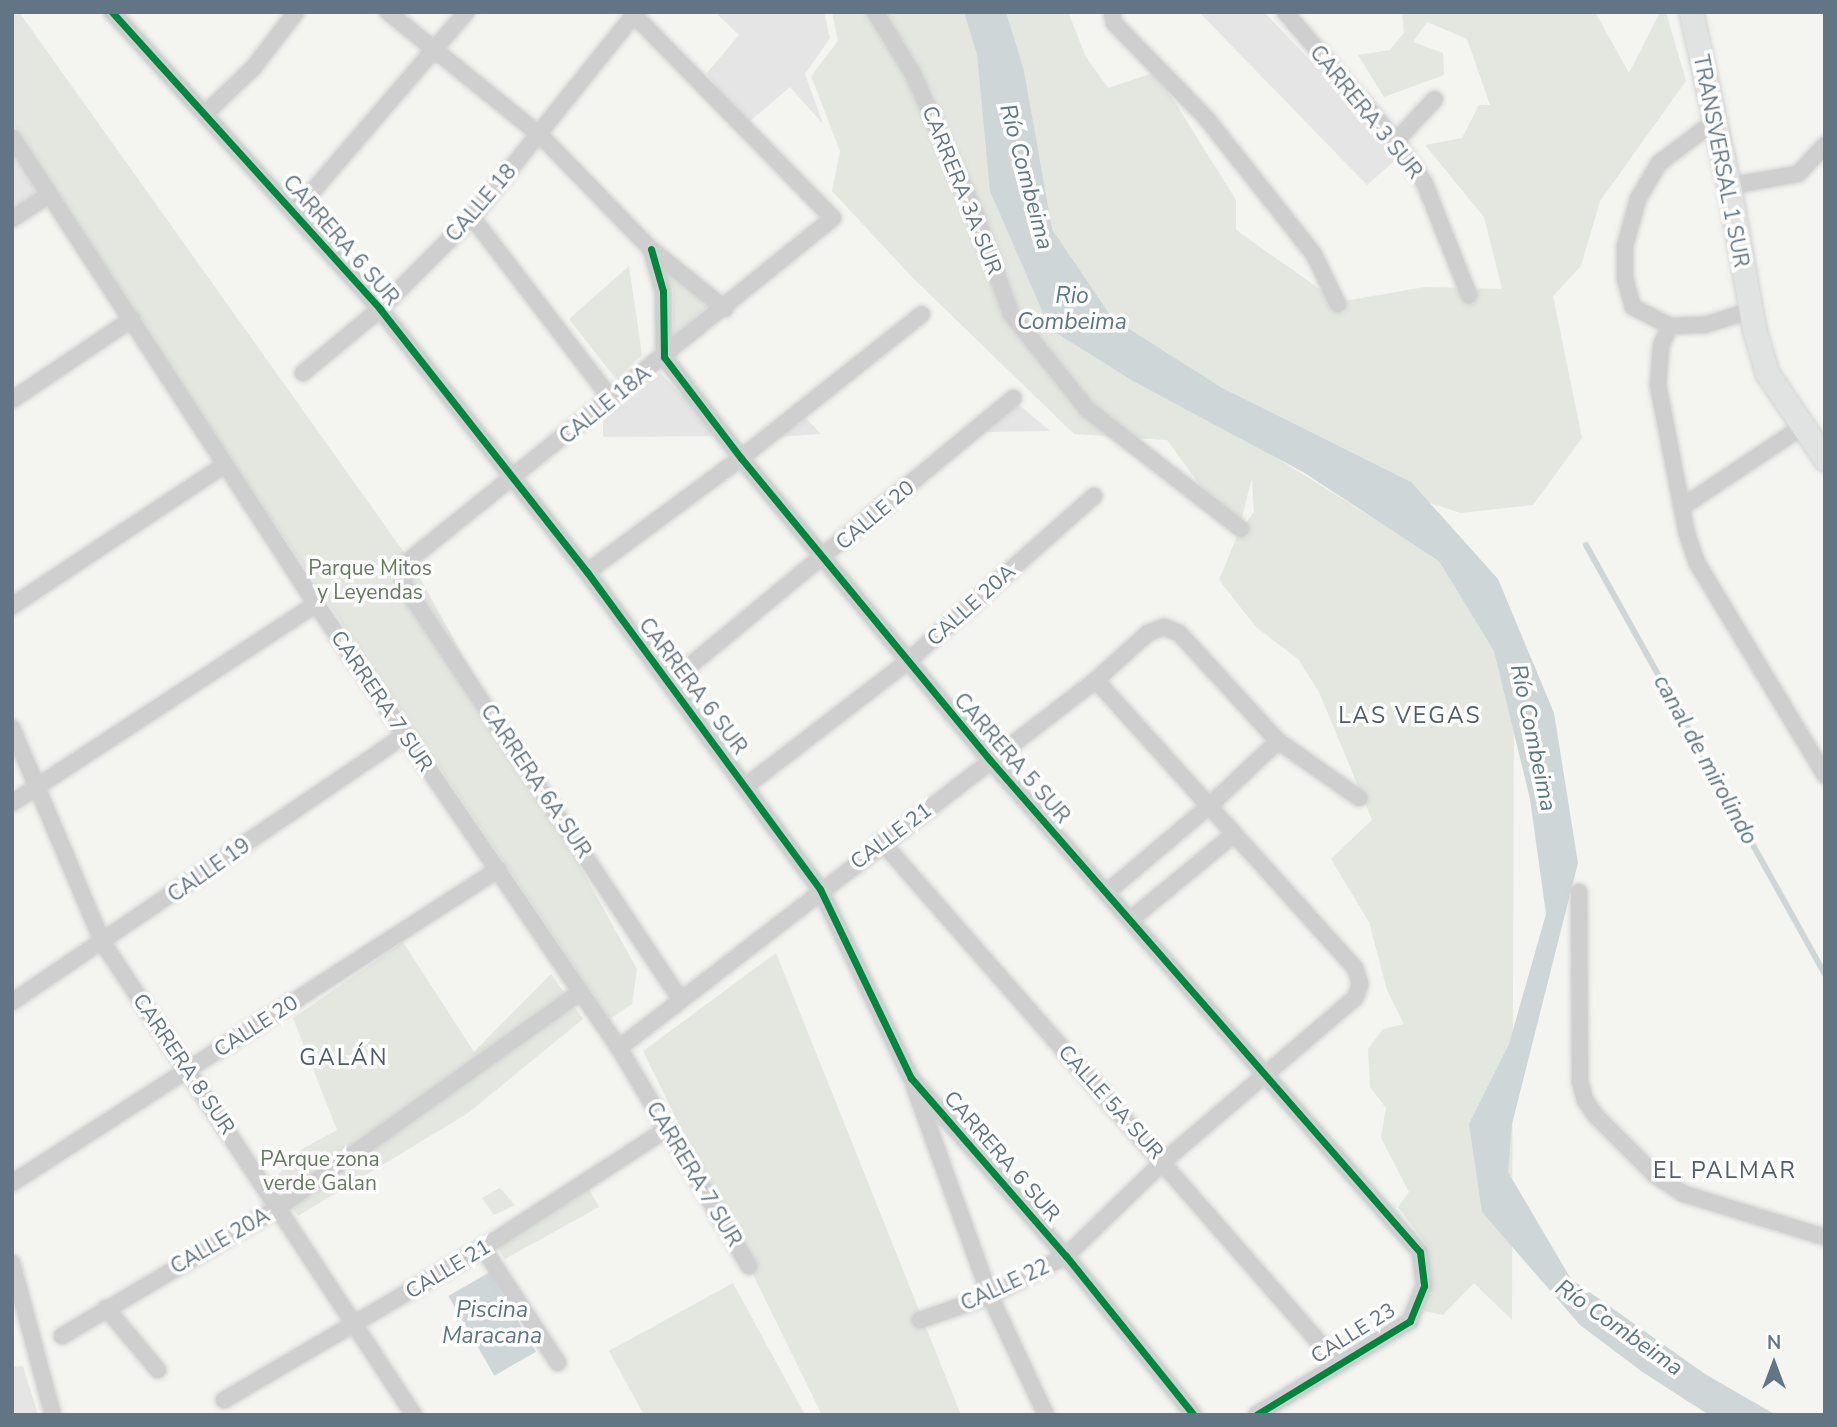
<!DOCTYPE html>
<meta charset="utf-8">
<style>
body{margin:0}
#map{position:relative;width:1837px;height:1427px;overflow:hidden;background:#f4f4f1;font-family:"Nunito Sans",sans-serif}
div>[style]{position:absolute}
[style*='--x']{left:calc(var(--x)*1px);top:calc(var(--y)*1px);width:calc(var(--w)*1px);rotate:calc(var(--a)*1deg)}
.built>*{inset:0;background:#e4e5e4}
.green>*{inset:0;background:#e3e7df}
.water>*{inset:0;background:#ced6d8;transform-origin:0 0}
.stream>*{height:6px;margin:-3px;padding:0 3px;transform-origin:3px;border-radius:3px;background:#ced6d8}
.roads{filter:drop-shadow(0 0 2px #d1d2d2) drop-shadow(0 0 2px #d1d2d2)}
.street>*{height:16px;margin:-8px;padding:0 8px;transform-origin:8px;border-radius:8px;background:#cfcfd0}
.secondary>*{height:23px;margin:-11.5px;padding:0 11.5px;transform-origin:11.5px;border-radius:11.5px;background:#e1e2e2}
.cycleway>*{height:7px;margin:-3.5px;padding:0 3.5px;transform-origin:3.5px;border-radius:3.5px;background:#00873e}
span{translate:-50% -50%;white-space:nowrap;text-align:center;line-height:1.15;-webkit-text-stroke:7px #fff;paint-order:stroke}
.street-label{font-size:21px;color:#617584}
.park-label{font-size:21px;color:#667b60}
.water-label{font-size:23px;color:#5c7882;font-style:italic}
.neighbourhood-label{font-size:23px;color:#4f5e69;letter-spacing:2px}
.frame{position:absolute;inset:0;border:14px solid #617584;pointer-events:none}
.north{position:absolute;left:1739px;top:1329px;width:70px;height:70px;-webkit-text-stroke:5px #fff;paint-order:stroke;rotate:0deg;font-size:19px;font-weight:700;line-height:28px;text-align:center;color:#617584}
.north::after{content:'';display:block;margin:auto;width:24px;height:32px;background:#617584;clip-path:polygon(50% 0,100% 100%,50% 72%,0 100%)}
</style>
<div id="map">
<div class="built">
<i style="clip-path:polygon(715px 12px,824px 12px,830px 38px,805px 74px,823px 124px,790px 87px,743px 127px,707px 73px,739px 35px)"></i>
<i style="clip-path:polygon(1199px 12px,1264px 12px,1401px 155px,1367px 185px)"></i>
<i style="clip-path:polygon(12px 137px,49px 195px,12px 219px)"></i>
<i style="clip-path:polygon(660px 373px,720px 436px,603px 437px,603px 419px)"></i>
<i style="clip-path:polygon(1018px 404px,1050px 431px,985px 432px)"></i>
<i style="clip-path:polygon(802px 414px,821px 434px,776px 437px)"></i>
<i style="clip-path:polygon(23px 1366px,38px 1415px,12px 1415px,12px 1367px)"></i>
</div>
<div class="green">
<i style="clip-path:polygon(12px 12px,19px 12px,411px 562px,637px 969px,632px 1004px,610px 1019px,135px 317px,12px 122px)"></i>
<i style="clip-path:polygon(evenodd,832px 12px,1068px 12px,1086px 57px,1108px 88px,1156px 72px,1236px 200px,1236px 230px,1338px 302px,1425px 287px,1502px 289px,1484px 217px,1425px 145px,1462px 138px,1479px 105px,1490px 105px,1467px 39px,1427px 22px,1413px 42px,1443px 53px,1444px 75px,1384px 97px,1358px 55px,1390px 50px,1404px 33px,1402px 12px,1595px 12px,1629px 73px,1660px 12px,1666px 12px,1686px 81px,1600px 201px,1581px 266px,1553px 296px,1582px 438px,1533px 505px,1461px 513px,1264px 450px,1448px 565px,1514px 668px,1512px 1320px,1474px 1283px,1443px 1315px,1424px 1311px,1429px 1248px,1398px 1207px,1409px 1192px,1381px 1138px,1386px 1108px,1370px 1087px,1368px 1049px,1383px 1029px,1404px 1024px,1387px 990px,1369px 922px,1331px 859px,1372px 820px,1319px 692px,1298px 659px,1256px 627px,1219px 580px,1237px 536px,1167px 440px,1074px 434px,912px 277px,832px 191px,840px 151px,811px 76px,838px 41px,832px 12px,1252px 480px,1254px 512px,1238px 534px,1251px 481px,1252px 480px)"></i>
<i style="clip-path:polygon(659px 260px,711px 303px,673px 339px,673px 289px)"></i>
<i style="clip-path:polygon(629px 266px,642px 355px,616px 379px,569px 319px)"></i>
<i style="clip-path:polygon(403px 942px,474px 1052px,551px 974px,583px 1019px,468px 1113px,298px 1216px,273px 1180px,302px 1149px,337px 1130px,293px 1018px)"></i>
<i style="clip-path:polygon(776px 953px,961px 1415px,822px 1415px,643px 1051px)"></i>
<i style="clip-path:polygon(500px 1188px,515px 1205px,494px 1215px,482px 1198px)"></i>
<i style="clip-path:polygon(589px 1189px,599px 1207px,505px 1259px,497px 1247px)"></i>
<i style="clip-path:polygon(733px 1283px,805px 1415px,644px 1415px,609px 1351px)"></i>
</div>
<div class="water">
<i style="clip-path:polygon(964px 12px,1006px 12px,1024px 71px,1052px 229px,1112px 318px,1222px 388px,1411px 482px,1498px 579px,1554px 713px,1578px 863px,1512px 1124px,1508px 1172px,1571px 1279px,1705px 1374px,1776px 1415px,1709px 1415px,1641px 1371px,1580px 1325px,1482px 1212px,1469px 1124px,1509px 1044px,1546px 914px,1530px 799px,1494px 651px,1439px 561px,1303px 472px,1133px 381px,1050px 329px,990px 191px,977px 54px)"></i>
<i style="left:490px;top:1272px;width:92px;height:48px;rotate:60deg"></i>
</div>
<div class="stream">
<i style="--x:1586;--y:545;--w:492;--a:60.9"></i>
</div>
<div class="roads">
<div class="street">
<i style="--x:112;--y:12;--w:400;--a:47.9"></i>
<i style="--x:380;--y:309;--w:335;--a:51.8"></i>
<i style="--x:587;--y:572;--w:393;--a:53.7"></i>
<i style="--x:820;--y:889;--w:210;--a:64.3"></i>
<i style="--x:911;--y:1078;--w:236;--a:49"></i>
<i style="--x:1066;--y:1256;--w:204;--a:51.2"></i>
<i style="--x:388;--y:12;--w:196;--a:39"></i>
<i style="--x:540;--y:135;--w:159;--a:45.8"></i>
<i style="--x:651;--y:249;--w:95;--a:39"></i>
<i style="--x:875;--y:12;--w:73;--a:58.5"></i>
<i style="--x:913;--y:74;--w:152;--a:66"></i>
<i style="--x:975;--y:213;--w:107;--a:70.4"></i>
<i style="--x:1011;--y:314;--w:122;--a:51.3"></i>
<i style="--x:1087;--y:409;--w:195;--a:37.9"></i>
<i style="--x:1112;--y:12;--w:11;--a:80"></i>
<i style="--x:1114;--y:23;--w:134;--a:45.9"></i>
<i style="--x:1207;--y:119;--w:171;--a:51.7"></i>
<i style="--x:1313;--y:253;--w:57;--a:63.9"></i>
<i style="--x:1285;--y:12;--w:170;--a:49.3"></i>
<i style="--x:1396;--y:141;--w:50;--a:55.7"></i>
<i style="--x:1424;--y:182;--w:122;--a:68.3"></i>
<i style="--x:634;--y:15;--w:284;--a:45.6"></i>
<i style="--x:833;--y:218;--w:548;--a:141.08"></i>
<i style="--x:407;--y:562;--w:11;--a:112"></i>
<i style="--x:403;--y:572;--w:13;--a:86"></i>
<i style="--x:404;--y:585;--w:496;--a:56.3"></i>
<i style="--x:207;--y:112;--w:65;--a:-43.8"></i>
<i style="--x:254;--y:67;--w:69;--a:-52.6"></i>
<i style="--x:1715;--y:121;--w:70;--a:143.1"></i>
<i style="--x:1659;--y:163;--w:42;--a:120.3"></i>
<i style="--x:1638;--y:199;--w:49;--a:105.5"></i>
<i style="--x:1625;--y:246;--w:33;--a:90"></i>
<i style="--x:1625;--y:279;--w:29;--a:74"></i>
<i style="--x:1633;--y:307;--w:42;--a:27.2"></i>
<i style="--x:1670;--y:326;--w:35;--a:-2"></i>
<i style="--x:1705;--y:325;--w:46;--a:-17.7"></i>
<i style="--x:12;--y:137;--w:557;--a:56.94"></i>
<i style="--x:316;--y:604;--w:538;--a:55.69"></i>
<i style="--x:619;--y:1048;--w:254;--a:59.2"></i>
<i style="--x:1396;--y:141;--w:57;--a:-47.1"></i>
<i style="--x:1729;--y:186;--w:70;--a:-9.9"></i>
<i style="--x:1798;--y:174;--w:40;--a:-47"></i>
<i style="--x:294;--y:213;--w:265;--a:-49.4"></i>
<i style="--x:472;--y:217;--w:230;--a:52.6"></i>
<i style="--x:12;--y:219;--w:44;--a:-33"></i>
<i style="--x:651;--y:249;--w:44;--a:74.1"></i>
<i style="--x:663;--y:291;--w:66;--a:89.1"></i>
<i style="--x:664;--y:357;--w:127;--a:52.7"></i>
<i style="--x:741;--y:458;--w:391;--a:50.5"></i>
<i style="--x:990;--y:760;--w:653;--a:48.85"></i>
<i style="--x:1420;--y:1252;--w:34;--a:83"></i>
<i style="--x:1424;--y:1286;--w:38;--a:112"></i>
<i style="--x:1410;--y:1321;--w:180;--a:148.6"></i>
<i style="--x:1670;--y:326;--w:21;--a:115"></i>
<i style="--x:1661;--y:345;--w:40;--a:94.3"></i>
<i style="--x:1658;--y:385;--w:152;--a:79"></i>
<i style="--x:1687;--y:534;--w:31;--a:71"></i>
<i style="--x:1697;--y:563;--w:248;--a:58.9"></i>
<i style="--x:303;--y:373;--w:100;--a:-39.7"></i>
<i style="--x:380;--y:309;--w:130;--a:-45"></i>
<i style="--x:472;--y:217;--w:263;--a:-51.3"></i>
<i style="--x:12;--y:400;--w:145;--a:-34"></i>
<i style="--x:1682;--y:507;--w:144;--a:-33.7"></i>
<i style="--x:587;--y:572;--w:192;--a:-36.5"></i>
<i style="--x:741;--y:458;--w:231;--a:-38.5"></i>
<i style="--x:12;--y:606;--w:255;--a:-33.6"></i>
<i style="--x:669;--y:683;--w:447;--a:-39.6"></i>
<i style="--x:12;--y:728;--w:233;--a:67.1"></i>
<i style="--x:103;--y:943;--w:565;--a:56.62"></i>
<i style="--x:746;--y:786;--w:203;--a:-37.6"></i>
<i style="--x:907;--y:662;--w:250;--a:-41.6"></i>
<i style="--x:12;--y:803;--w:363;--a:-33.2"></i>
<i style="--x:882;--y:842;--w:693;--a:48.86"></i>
<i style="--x:1579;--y:892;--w:189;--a:89.7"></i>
<i style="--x:1580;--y:1081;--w:20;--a:75"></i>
<i style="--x:1585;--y:1100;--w:18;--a:56"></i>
<i style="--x:1595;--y:1115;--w:86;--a:45"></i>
<i style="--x:1656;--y:1176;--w:33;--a:33"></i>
<i style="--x:1684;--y:1194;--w:147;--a:17"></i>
<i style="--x:1106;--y:893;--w:132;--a:-40.1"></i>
<i style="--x:1207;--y:808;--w:98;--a:-43.3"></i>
<i style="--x:1130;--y:920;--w:132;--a:-39.5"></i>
<i style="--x:12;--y:1002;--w:474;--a:-34.2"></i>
<i style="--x:619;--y:1048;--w:602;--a:-37.65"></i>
<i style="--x:1096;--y:680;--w:70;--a:-42.1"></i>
<i style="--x:1148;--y:633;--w:17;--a:-21"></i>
<i style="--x:1164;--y:627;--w:16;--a:22"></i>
<i style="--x:1179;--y:633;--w:147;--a:47.5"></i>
<i style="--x:1278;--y:741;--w:99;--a:35.1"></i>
<i style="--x:914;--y:1086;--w:223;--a:70.1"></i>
<i style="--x:990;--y:1296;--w:132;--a:64.8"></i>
<i style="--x:12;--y:1183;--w:579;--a:-32.81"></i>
<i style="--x:483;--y:1248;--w:137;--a:56.9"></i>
<i style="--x:12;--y:1263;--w:157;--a:74.9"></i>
<i style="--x:106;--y:1308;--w:81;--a:50"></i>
<i style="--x:920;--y:1320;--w:74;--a:-18.9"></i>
<i style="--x:990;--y:1296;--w:86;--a:-27.8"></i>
<i style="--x:1066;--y:1256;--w:136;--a:-44.1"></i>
<i style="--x:1164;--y:1161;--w:251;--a:-40.5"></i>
<i style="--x:1355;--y:998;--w:15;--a:-70"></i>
<i style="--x:1360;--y:984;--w:17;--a:-107"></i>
<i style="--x:1355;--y:968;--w:387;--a:-132"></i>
<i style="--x:62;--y:1336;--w:252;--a:-30.7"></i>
<i style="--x:279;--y:1207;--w:370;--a:-35.5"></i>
<i style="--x:224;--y:1400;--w:300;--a:-30.4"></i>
<i style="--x:483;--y:1248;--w:219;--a:-32.9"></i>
</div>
<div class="secondary">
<i style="--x:1691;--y:12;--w:178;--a:77.7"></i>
<i style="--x:1729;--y:186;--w:145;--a:80.1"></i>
<i style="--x:1754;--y:329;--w:46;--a:73.5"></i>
<i style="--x:1767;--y:373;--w:104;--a:56"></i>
</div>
</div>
<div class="cycleway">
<i style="--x:112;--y:12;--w:400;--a:47.9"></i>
<i style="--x:380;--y:309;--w:335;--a:51.8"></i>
<i style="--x:587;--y:572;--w:393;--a:53.7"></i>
<i style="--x:820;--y:889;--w:210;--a:64.3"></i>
<i style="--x:911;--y:1078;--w:236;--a:49"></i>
<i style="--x:1066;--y:1256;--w:204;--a:51.2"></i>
<i style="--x:651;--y:249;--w:44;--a:74.1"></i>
<i style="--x:663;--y:291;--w:66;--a:89.1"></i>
<i style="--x:664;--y:357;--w:127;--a:52.7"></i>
<i style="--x:741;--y:458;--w:391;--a:50.5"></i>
<i style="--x:990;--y:760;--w:653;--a:48.85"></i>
<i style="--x:1420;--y:1252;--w:34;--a:83"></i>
<i style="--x:1424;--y:1286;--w:38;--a:112"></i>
<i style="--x:1410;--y:1321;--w:180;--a:148.6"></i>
</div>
<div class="street-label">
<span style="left:1366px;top:112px;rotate:51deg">CARRERA 3 SUR</span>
<span style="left:1721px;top:161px;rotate:79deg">TRANSVERSAL 1 SUR</span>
<span style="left:962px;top:190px;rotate:68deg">CARRERA 3A SUR</span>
<span style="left:481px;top:203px;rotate:-49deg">CALLE 18</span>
<span style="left:341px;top:240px;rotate:49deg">CARRERA 6 SUR</span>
<span style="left:605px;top:405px;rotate:-39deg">CALLE 18A</span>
<span style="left:875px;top:515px;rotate:-40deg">CALLE 20</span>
<span style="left:971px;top:605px;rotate:-42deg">CALLE 20A</span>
<span style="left:693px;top:686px;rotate:53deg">CARRERA 6 SUR</span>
<span style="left:382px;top:701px;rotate:56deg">CARRERA 7 SUR</span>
<span style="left:1012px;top:758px;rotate:49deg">CARRERA 5 SUR</span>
<span style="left:536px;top:781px;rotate:56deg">CARRERA 6A SUR</span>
<span style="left:891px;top:836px;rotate:-37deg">CALLE 21</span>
<span style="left:209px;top:870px;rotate:-35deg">CALLE 19</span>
<span style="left:256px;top:1026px;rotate:-33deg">CALLE 20</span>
<span style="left:184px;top:1064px;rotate:56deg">CARRERA 8 SUR</span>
<span style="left:1111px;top:1102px;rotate:48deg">CALLE 5A SUR</span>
<span style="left:1002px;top:1156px;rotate:49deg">CARRERA 6 SUR</span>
<span style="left:694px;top:1174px;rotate:59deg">CARRERA 7 SUR</span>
<span style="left:220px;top:1241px;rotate:-30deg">CALLE 20A</span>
<span style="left:448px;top:1269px;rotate:-31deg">CALLE 21</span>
<span style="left:1005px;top:1285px;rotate:-25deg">CALLE 22</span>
<span style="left:1353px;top:1333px;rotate:-32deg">CALLE 23</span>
</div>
<div class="park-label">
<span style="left:370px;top:580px">Parque Mitos<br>y Leyendas</span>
<span style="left:320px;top:1171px">PArque zona<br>verde Galan</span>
</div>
<div class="water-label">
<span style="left:1026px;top:177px;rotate:75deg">Río Combeima</span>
<span style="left:1072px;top:309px">Rio<br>Combeima</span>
<span style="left:1533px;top:738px;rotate:78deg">Río Combeima</span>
<span style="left:1705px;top:760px;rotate:61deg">canal de mirolindo</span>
<span style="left:492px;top:1323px">Piscina<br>Maracana</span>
<span style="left:1619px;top:1328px;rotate:35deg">Río Combeima</span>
</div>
<div class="neighbourhood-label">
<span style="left:1410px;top:716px">LAS VEGAS</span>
<span style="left:344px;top:1058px">GALÁN</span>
<span style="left:1725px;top:1171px">EL PALMAR</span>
</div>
<div class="frame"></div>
<div class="north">N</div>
</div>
